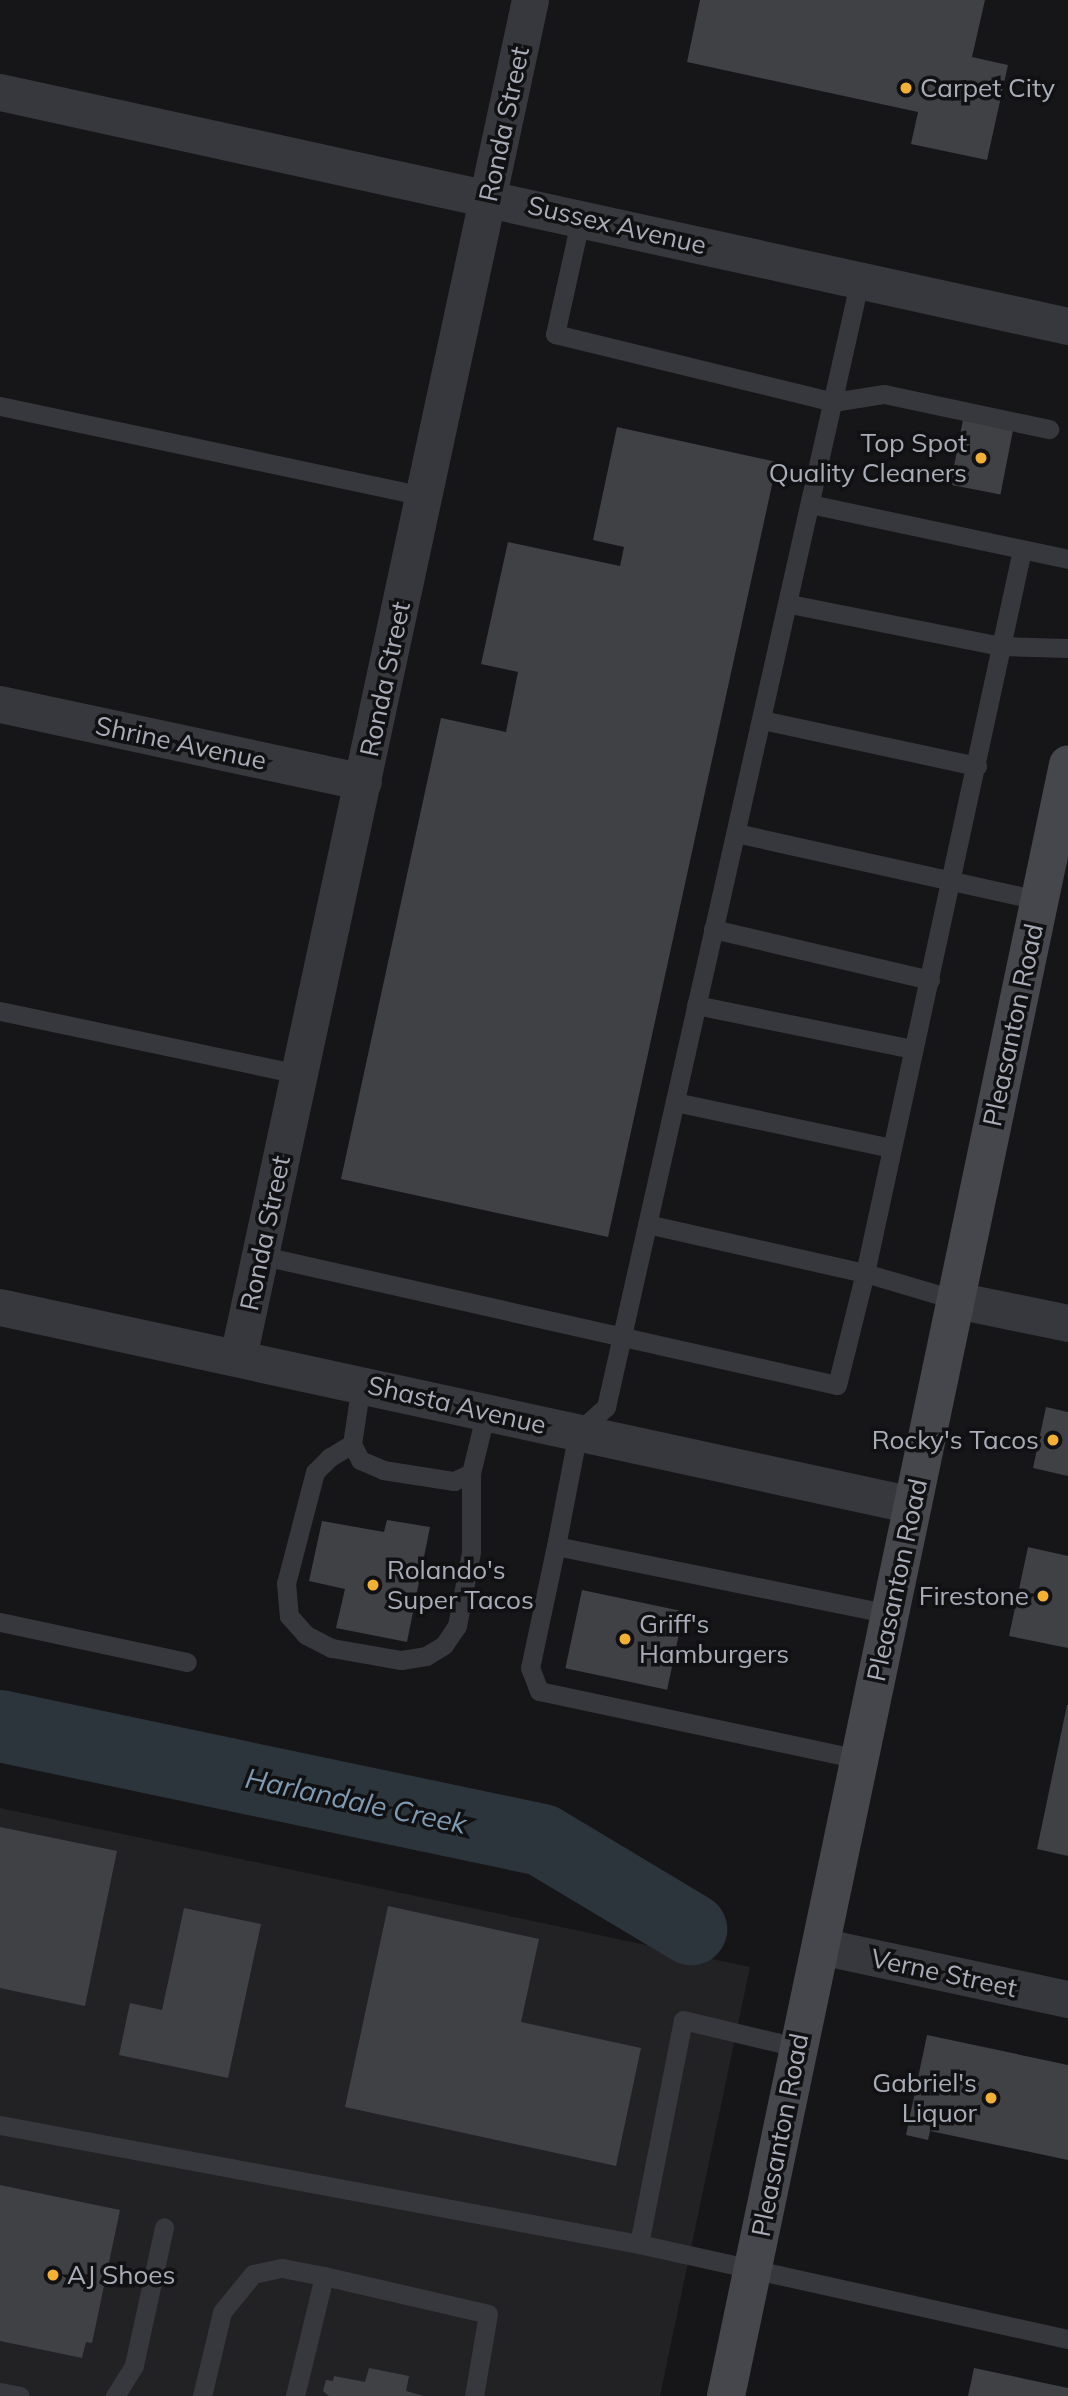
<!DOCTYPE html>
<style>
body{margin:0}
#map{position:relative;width:1068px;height:2396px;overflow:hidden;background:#161618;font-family:Mulish,sans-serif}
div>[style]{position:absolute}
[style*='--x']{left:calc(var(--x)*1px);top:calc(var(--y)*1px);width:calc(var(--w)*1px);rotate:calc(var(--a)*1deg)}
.built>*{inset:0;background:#222225}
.river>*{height:72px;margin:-36px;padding:0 36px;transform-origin:36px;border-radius:36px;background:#2c353c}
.building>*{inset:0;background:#404145;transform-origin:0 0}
.lane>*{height:19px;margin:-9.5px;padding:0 9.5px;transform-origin:9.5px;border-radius:9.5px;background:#37383d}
.street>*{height:37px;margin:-18.5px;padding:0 18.5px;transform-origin:18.5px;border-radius:18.5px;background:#37383d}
.secondary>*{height:38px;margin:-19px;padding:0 19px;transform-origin:19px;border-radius:19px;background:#45474d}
.dots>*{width:19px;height:19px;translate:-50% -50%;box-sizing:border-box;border:4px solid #111113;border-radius:50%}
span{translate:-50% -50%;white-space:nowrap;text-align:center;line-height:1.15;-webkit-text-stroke:7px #111113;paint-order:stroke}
.poi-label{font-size:26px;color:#a8adb8}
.left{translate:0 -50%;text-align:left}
.right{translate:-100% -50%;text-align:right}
.street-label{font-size:26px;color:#a8adb8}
.water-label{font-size:28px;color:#7f9bb3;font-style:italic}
</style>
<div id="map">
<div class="built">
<i style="clip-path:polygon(0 1808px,750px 1967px,660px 2396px,0 2396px)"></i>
</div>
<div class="river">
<i style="--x:0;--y:1726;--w:554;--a:11.88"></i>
<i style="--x:542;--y:1840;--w:174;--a:30.9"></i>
</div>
<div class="building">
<i style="clip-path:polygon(700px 0,985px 0,972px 57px,1008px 65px,987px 160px,911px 144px,918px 112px,687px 62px)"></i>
<i style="left:963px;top:420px;width:51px;height:66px;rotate:11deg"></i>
<i style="clip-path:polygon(617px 427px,777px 462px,608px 1237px,341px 1179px,441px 718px,506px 732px,518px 672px,481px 664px,508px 542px,620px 566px,624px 547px,593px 540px)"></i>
<i style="clip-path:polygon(1046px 1407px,1068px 1412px,1068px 1476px,1033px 1468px)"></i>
<i style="clip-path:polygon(387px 1520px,430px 1527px,407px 1642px,336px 1628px,345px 1589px,309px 1581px,322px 1521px,384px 1532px)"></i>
<i style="clip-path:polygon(1028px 1547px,1068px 1556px,1068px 1648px,1009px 1636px)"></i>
<i style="left:582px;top:1590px;width:104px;height:80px;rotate:12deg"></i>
<i style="clip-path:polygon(1067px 1705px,1068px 1705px,1068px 1856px,1037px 1849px)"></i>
<i style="clip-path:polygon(0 1827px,117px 1851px,85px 2006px,0 1988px)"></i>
<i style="clip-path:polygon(388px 1906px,539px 1939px,521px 2022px,641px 2048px,616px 2166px,345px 2107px)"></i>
<i style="clip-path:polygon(184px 1908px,261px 1924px,228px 2078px,119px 2055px,130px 2003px,162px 2010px)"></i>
<i style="clip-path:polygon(927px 2035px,1068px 2065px,1068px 2160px,930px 2131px,928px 2140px,906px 2135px)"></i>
<i style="clip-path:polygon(0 2185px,120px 2210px,92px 2343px,86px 2342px,82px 2358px,0 2341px)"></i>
<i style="clip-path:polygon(369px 2368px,409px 2376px,406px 2391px,424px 2396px,329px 2396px,323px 2391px,326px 2380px,333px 2381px,334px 2376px,365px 2382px)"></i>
<i style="clip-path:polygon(974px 2368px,1068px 2388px,1068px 2396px,968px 2396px)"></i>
</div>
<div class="lane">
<i style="--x:581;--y:217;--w:120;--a:102.5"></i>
<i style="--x:555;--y:334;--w:286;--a:13.7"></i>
<i style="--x:833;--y:402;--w:52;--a:-8.9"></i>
<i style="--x:884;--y:394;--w:169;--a:12"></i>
<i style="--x:0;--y:406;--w:433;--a:12"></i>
<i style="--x:810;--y:504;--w:264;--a:12"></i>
<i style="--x:790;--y:604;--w:214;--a:11.3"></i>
<i style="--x:1000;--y:646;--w:68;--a:1.7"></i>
<i style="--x:762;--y:720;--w:220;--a:12.1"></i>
<i style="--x:736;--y:833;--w:310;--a:12.5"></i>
<i style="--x:713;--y:929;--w:223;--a:13.2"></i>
<i style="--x:696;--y:1005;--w:221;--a:11.5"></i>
<i style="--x:0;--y:1011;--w:306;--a:11.9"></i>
<i style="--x:675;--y:1102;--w:221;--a:12"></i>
<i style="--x:647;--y:1224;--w:223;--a:12.7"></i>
<i style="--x:865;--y:1273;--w:95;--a:16.5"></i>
<i style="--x:259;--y:1255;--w:592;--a:12.68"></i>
<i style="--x:837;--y:1385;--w:115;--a:-76"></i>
<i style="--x:865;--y:1273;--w:740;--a:-77.75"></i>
<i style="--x:361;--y:1384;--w:61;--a:98.5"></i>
<i style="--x:352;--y:1444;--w:18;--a:63"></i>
<i style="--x:360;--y:1460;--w:25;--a:23"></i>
<i style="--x:383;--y:1470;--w:72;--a:8.8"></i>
<i style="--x:454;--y:1481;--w:19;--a:-25"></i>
<i style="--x:471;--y:1473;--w:63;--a:-76.2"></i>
<i style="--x:352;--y:1444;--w:26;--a:149"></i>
<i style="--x:330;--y:1457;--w:21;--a:135"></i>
<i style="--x:315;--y:1472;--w:115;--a:104.6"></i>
<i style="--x:286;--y:1583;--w:33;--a:85"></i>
<i style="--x:289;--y:1616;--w:25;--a:48"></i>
<i style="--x:306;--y:1635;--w:29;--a:27"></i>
<i style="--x:332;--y:1648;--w:70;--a:9.9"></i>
<i style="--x:401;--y:1660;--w:25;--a:-9"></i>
<i style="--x:426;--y:1656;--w:21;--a:-31"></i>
<i style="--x:444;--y:1645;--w:23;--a:-56"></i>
<i style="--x:457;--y:1626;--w:75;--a:-79.3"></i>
<i style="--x:471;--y:1552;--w:79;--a:-90"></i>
<i style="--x:556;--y:1546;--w:116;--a:-79.1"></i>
<i style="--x:578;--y:1432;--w:38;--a:-42"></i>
<i style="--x:606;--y:1407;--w:1156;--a:-77.31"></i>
<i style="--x:0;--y:1622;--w:191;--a:12.1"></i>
<i style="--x:859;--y:1759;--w:327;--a:-168"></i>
<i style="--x:539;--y:1691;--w:25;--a:-111"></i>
<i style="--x:530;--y:1668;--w:125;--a:-78"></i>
<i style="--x:556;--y:1546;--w:341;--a:11.5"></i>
<i style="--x:0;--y:2125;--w:650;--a:10.55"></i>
<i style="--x:639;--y:2244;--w:439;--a:12.5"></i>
<i style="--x:639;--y:2244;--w:228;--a:-78.9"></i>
<i style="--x:683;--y:2020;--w:116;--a:13.4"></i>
<i style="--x:0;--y:2392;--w:20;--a:11"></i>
<i style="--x:115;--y:2396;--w:36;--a:-58"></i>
<i style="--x:134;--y:2365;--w:141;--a:-77.7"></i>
<i style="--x:202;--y:2396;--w:86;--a:-76.6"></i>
<i style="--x:222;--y:2312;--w:49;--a:-50.8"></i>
<i style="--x:253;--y:2274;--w:30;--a:-12"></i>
<i style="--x:282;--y:2268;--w:43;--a:10.8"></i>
<i style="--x:295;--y:2396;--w:123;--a:-76.4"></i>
<i style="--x:324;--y:2276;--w:168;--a:13"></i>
<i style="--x:488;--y:2314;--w:83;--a:99.7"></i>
</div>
<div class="street">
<i style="--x:0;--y:92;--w:1093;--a:12.36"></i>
<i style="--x:0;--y:704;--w:371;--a:12.1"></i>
<i style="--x:956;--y:1300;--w:114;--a:11.6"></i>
<i style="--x:0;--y:1307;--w:934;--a:12.24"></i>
<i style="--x:238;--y:1357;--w:1388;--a:-77.86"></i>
<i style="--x:820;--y:1946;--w:254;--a:12.1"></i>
</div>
<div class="secondary">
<i style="--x:726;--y:2396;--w:1667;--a:-78.16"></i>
</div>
<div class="dots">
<i style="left:906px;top:88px;background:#f2b134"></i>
<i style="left:981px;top:458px;background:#f2b134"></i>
<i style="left:1053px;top:1440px;background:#f2b134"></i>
<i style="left:373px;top:1585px;background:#f2b134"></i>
<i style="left:1043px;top:1596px;background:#f2b134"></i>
<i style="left:625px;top:1639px;background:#f2b134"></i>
<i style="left:991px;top:2098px;background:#f2b134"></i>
<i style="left:53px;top:2275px;background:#f2b134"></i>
</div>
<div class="poi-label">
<span class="left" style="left:920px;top:88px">Carpet City</span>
<span class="right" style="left:967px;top:458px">Top Spot<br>Quality Cleaners</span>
<span class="right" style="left:1039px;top:1440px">Rocky's Tacos</span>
<span class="left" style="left:387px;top:1585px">Rolando's<br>Super Tacos</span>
<span class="right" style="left:1029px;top:1596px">Firestone</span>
<span class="left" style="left:639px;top:1639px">Griff's<br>Hamburgers</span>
<span class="right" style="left:977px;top:2098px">Gabriel's<br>Liquor</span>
<span class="left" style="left:67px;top:2275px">AJ Shoes</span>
</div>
<div class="street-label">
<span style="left:504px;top:124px;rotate:-78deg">Ronda Street</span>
<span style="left:617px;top:225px;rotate:13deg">Sussex Avenue</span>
<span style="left:385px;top:679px;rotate:-78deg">Ronda Street</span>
<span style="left:181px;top:743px;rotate:12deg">Shrine Avenue</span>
<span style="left:1013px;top:1025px;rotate:-78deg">Pleasanton Road</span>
<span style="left:265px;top:1233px;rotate:-78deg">Ronda Street</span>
<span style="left:457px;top:1405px;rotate:13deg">Shasta Avenue</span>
<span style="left:897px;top:1580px;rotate:-78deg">Pleasanton Road</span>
<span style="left:944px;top:1973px;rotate:12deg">Verne Street</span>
<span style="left:780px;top:2135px;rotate:-79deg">Pleasanton Road</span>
</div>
<div class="water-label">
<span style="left:356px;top:1801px;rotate:12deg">Harlandale Creek</span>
</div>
</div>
